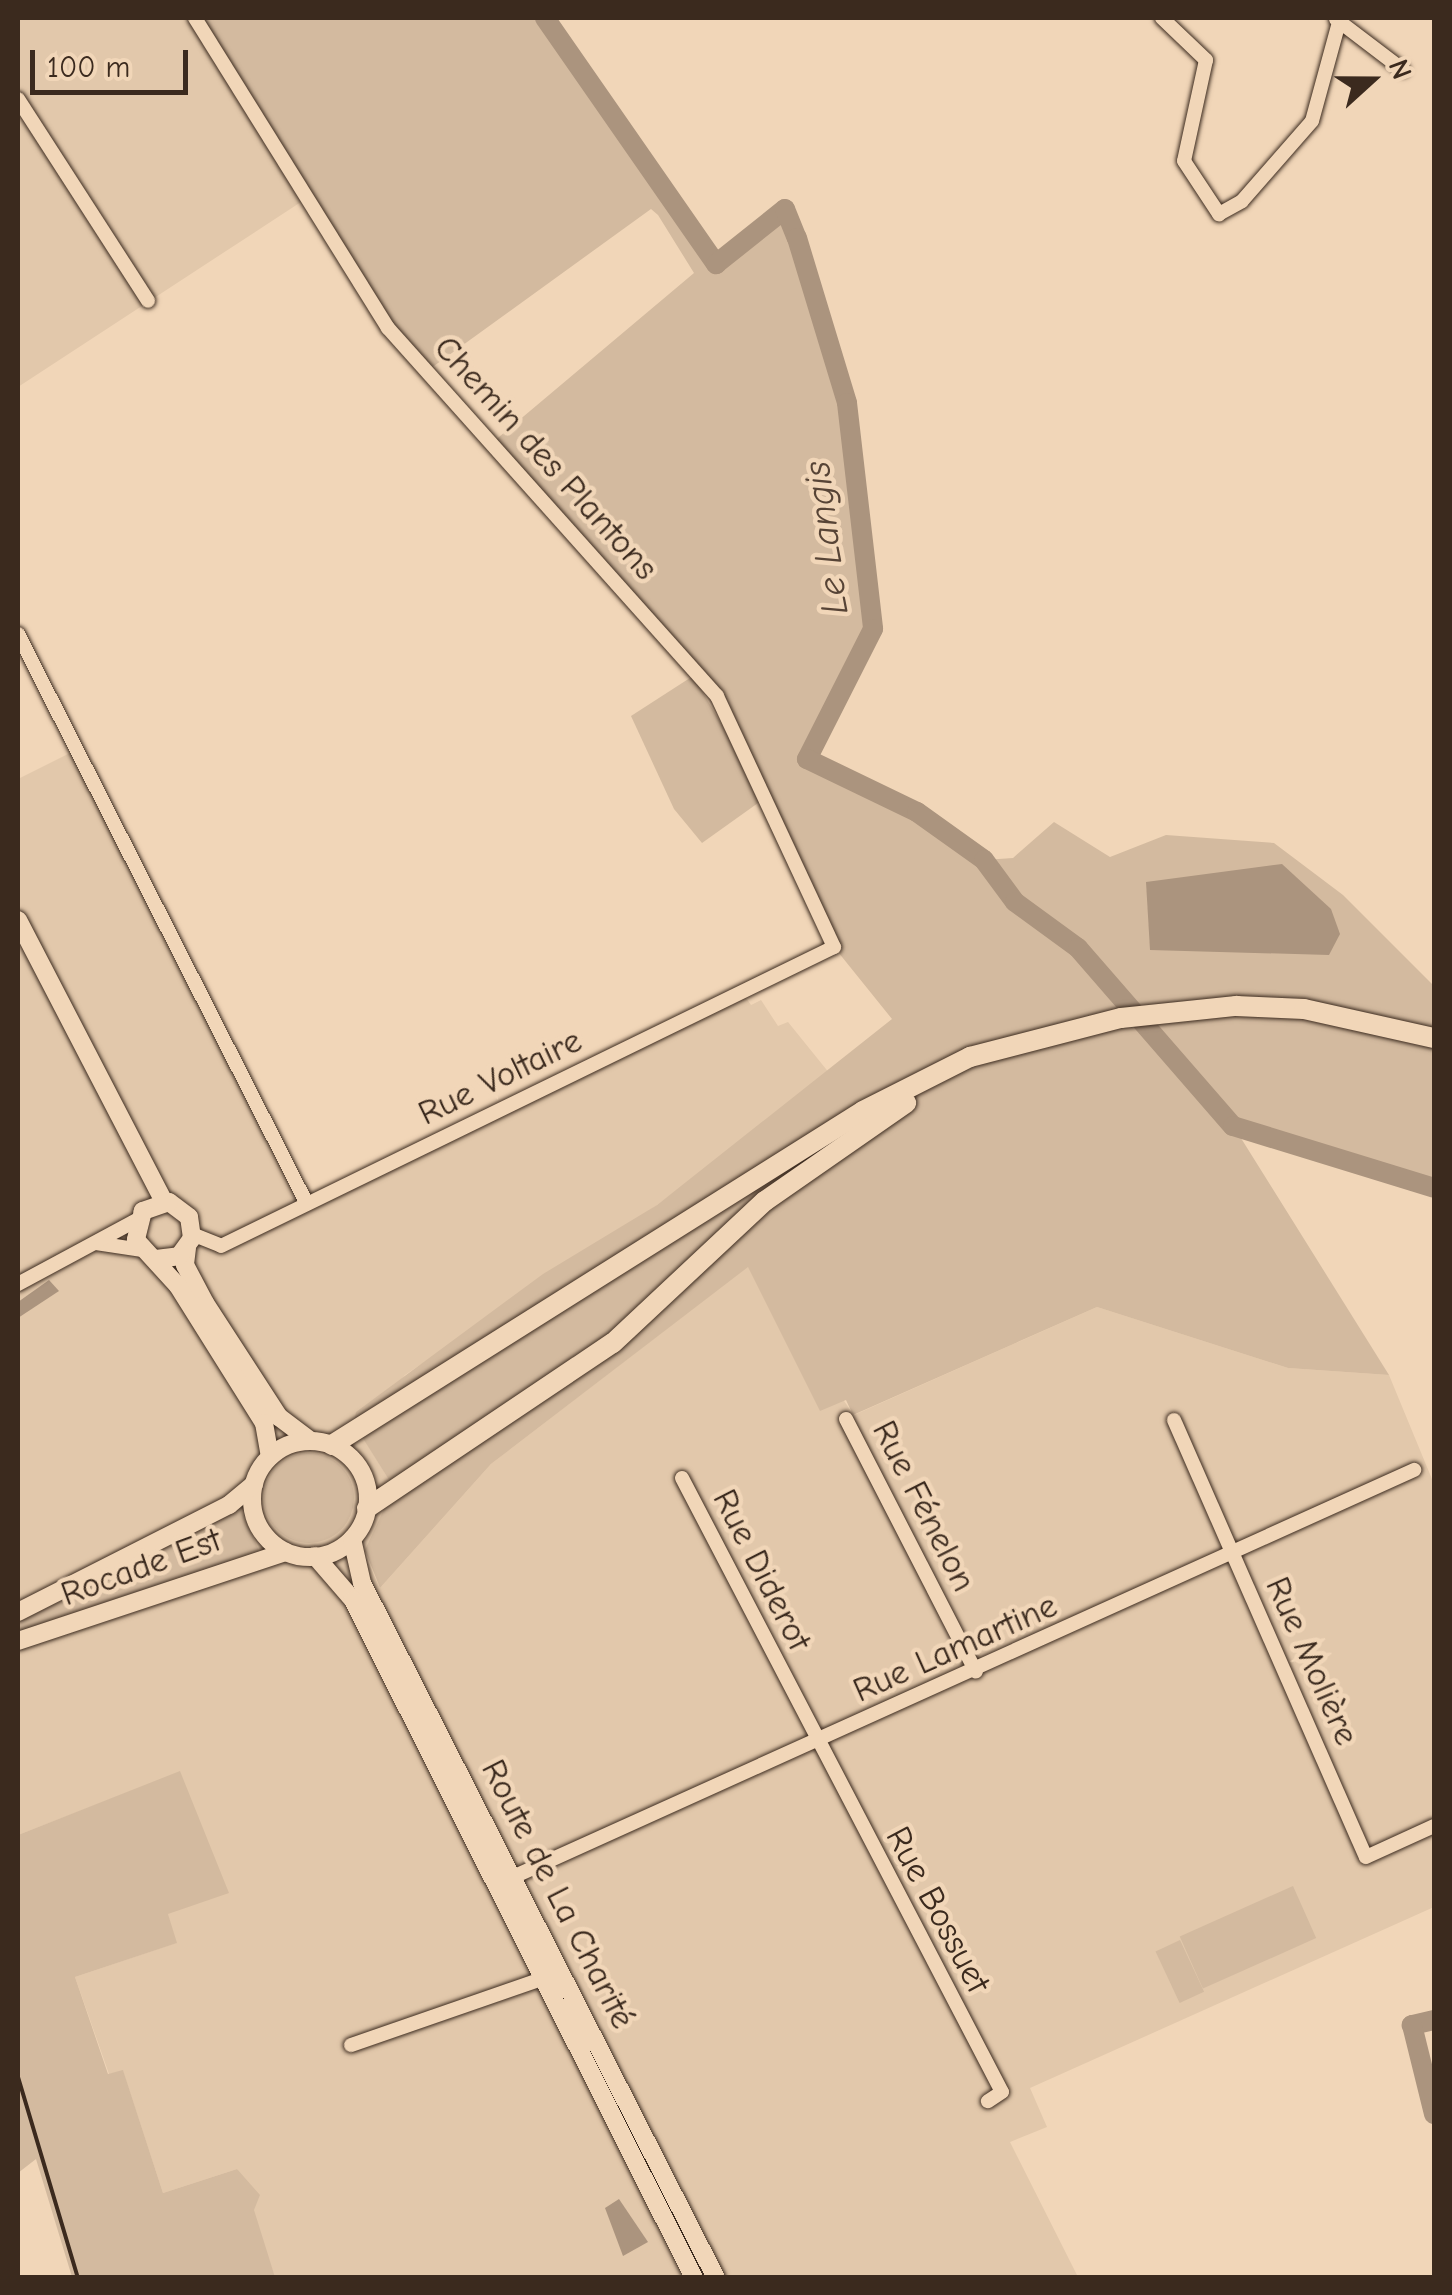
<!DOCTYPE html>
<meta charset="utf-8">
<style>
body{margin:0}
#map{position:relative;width:1452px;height:2295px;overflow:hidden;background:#f1d6b8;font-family:"Comic Neue",sans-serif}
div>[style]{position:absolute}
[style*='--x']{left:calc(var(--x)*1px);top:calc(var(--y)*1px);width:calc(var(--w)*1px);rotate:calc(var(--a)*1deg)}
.built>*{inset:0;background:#e2c8ab}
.green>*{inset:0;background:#d3ba9f;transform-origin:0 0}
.round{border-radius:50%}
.water>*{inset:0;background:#ab947e}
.river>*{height:20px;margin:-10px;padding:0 10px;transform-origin:10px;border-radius:10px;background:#ab947e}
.roads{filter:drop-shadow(0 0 2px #3b2a1e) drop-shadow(0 0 2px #3b2a1e)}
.minor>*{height:14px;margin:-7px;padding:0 7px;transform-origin:7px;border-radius:7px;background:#f1d6b8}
.major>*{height:18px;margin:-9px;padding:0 9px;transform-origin:9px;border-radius:9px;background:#f1d6b8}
.major>.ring{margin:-9px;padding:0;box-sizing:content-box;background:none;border:18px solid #f1d6b8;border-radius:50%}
.highway>*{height:20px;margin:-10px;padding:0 10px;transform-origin:10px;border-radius:10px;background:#f1d6b8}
.rail>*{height:4px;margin:-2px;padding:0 2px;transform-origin:2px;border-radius:2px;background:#3b2a1e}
span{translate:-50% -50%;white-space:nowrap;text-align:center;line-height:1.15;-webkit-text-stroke:9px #f1d6b8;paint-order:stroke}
.street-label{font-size:35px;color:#3b2a1e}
.water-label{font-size:38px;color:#574436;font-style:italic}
.frame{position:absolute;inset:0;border:20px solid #3b2a1e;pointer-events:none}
.north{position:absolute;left:1322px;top:30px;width:100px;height:100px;-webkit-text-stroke:8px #f1d6b8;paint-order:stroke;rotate:69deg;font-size:28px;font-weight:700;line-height:40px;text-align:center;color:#3b2a1e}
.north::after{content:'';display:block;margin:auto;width:35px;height:45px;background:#3b2a1e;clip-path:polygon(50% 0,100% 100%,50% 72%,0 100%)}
.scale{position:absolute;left:30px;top:50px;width:158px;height:45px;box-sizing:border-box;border:5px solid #3b2a1e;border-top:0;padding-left:12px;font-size:30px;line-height:35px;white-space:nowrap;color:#3b2a1e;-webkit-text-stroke:8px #f1d6b8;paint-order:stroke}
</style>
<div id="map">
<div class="built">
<i style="clip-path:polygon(18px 18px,195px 18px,304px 200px,18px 387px)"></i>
<i style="clip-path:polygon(76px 750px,312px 1201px,742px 992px,751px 1005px,761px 1000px,778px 1026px,788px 1022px,830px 1074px,657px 1205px,405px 1375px,359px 1431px,394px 1488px,365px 1556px,380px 1588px,491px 1464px,748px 1266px,854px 1415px,1097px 1307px,1288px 1368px,1389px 1375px,1434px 1484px,1434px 1907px,1030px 2088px,1047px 2127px,1010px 2142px,1078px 2277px,275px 2277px,237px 2169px,163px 2193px,123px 2071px,109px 2074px,75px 1977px,176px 1943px,168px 1915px,180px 1772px,18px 1835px,18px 779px)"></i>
</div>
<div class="green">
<i style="clip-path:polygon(195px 18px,545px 18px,715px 263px,785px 209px,847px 404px,873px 629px,807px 759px,917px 812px,984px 860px,1013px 858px,1054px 822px,1110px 857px,1166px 835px,1274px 843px,1343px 895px,1434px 986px,1434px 1188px,1234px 1127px,1389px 1375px,1288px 1368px,1097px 1307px,853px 1415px,846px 1400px,820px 1411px,748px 1267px,491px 1464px,380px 1588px,365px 1550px,394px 1488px,354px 1424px,356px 1412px,543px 1274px,657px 1205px,892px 1019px,834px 947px,730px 716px,493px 442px,694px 273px,658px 215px,651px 209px,427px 371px,388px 328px)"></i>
<i style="clip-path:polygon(693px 676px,765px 798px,702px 843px,674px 809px,631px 716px)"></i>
<i class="round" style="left:264px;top:1453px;width:90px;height:90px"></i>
<i style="clip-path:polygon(239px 1506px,260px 1553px,18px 1637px,18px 1617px)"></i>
<i style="clip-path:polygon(180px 1771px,229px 1893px,168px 1914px,177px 1943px,75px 1977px,108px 2074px,123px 2070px,163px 2193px,237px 2169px,260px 2195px,254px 2210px,275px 2277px,72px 2277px,36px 2159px,18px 2173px,18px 1835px)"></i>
<i style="left:1293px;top:1886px;width:57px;height:124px;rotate:66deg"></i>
<i style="left:1180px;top:1940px;width:57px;height:27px;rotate:65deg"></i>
</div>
<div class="water">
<i style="clip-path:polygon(1282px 864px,1331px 909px,1340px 934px,1329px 955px,1150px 950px,1146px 882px)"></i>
<i style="clip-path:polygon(49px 1280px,59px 1291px,18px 1318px,18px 1302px)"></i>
<i style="clip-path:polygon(619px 2199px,648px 2242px,623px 2256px,605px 2208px)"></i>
</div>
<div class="river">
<i style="--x:545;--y:18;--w:300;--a:55.2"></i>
<i style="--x:716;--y:264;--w:88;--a:-38.6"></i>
<i style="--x:785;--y:209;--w:31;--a:68"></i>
<i style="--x:797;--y:238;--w:172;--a:73.1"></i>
<i style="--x:847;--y:403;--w:227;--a:83.4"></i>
<i style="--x:873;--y:629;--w:146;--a:116.9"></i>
<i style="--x:807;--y:759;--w:122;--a:25.7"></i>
<i style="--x:917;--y:812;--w:82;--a:35.6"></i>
<i style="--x:984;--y:860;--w:52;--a:53.6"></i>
<i style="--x:1015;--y:902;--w:78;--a:36.1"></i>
<i style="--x:1078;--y:948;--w:236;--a:49"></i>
<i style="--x:1233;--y:1126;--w:210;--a:17.1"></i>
<i style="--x:1434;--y:2020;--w:23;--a:167"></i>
<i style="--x:1412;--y:2025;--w:92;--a:76.1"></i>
</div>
<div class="roads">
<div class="minor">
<i style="--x:1162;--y:18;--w:61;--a:43.7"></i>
<i style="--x:1206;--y:60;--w:103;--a:102.3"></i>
<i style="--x:1184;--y:161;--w:64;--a:56.6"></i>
<i style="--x:1219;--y:214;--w:26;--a:-29"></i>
<i style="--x:1242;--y:201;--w:106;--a:-48.8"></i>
<i style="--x:1312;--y:121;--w:103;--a:-74.7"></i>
<i style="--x:1336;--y:19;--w:84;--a:37.3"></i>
<i style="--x:18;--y:99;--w:240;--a:57.2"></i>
<i style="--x:18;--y:634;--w:639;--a:63.11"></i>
<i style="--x:192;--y:1234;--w:31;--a:22"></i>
<i style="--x:221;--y:1246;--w:682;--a:-26"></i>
<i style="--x:834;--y:947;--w:277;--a:-115"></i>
<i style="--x:717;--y:696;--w:494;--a:-131.8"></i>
<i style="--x:388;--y:328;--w:365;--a:-121.9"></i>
<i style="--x:96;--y:1243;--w:47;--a:8.7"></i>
<i style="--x:18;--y:1284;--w:135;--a:-28.3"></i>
<i style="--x:846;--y:1419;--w:284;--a:62.8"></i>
<i style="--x:1174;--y:1420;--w:477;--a:66.3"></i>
<i style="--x:1366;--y:1857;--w:75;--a:-24.5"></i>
<i style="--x:682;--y:1478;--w:692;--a:62.47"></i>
<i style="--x:1002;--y:2092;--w:17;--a:147"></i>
<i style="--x:513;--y:1877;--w:989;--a:-24.31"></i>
<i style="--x:351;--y:2045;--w:205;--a:-19.1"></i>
</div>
<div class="major">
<i style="--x:18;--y:920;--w:318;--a:62.6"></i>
<i style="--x:187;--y:1248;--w:17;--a:97"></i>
<i style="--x:185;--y:1265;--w:43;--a:62.2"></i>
<i style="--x:205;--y:1303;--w:136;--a:57"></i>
<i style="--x:279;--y:1417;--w:39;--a:37"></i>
<i style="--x:156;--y:1259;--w:23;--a:-7"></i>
<i style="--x:179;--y:1256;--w:22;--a:-54"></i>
<i style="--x:192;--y:1238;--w:21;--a:-98"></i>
<i style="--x:189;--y:1217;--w:25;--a:-143"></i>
<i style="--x:169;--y:1202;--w:28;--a:161"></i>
<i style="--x:143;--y:1211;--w:30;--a:104"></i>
<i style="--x:136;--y:1240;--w:62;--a:47.6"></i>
<i style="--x:178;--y:1286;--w:162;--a:57.9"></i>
<i style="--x:264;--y:1423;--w:34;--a:80"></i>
<i class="ring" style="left:252px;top:1441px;width:98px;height:98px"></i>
<i style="--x:352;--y:1539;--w:45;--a:77.2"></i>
<i style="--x:362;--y:1583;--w:780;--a:63.01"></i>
<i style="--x:315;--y:1556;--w:58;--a:49.2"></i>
<i style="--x:353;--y:1600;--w:759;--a:63.3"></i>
<i style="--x:18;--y:1612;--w:237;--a:-26.9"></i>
<i style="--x:229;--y:1505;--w:33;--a:-40"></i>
<i style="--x:18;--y:1641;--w:282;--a:-18.4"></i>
</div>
<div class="highway">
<i style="--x:332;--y:1445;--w:627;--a:-32.17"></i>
<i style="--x:863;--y:1111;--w:120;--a:-26.8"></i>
<i style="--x:970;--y:1057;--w:156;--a:-14.5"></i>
<i style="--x:1121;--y:1018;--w:116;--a:-6"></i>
<i style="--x:1236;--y:1006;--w:68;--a:2.5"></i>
<i style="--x:1304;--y:1009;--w:133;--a:12.6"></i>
<i style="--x:367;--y:1508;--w:296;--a:-33.9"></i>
<i style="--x:613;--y:1343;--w:208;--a:-43.1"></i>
<i style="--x:765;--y:1201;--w:172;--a:-34.8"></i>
</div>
</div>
<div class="rail">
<i style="--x:18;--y:2077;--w:210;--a:73.4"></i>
</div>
<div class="street-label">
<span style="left:546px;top:458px;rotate:48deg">Chemin des Plantons</span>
<span style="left:500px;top:1077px;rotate:-26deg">Rue Voltaire</span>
<span style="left:924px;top:1506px;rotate:63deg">Rue Fénelon</span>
<span style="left:141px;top:1567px;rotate:-20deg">Rocade Est</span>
<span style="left:762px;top:1570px;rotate:63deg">Rue Diderot</span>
<span style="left:955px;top:1648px;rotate:-24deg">Rue Lamartine</span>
<span style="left:1312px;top:1661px;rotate:66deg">Rue Molière</span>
<span style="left:558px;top:1894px;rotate:63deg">Route de La Charité</span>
<span style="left:938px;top:1910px;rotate:62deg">Rue Bossuet</span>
</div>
<div class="water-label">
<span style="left:827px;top:538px;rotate:-97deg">Le Langis</span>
</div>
<div class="frame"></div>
<div class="north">N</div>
<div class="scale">100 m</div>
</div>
